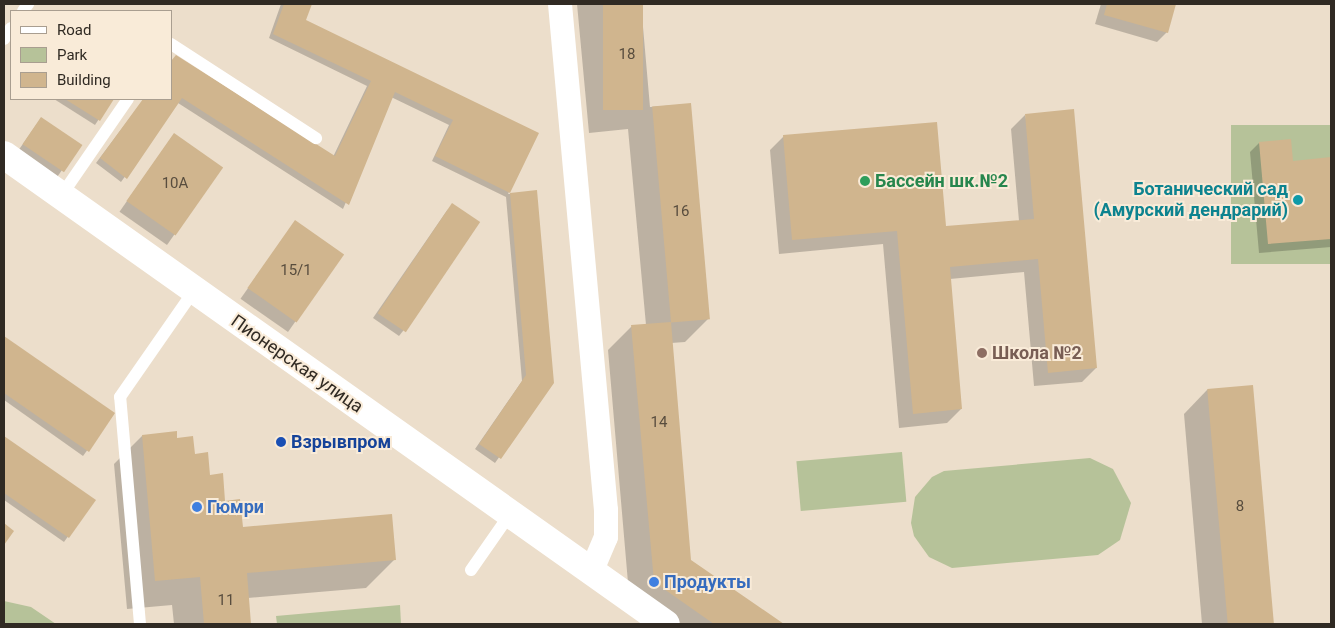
<!DOCTYPE html>
<meta charset="utf-8">
<style>
body{margin:0}
#map{position:relative;width:1335px;height:628px;overflow:hidden;background:#ecdecb;font-family:Roboto,sans-serif}
div>[style]{position:absolute}
[style*='--x']{left:calc(var(--x)*1px);top:calc(var(--y)*1px);width:calc(var(--w)*1px);rotate:calc(var(--a)*1deg)}
.green>*{inset:0;background:#b6c299;transform-origin:0 0}
.shadow>*{inset:0;background:#0003;transform-origin:0 0}
.building>*{inset:0;background:#d0b58e;transform-origin:0 0}
.lane>*{height:12px;margin:-6px;padding:0 6px;transform-origin:6px;border-radius:6px;background:#fff}
.street>*{height:24px;margin:-12px;padding:0 12px;transform-origin:12px;border-radius:12px;background:#fff}
.secondary>*{height:28px;margin:-14px;padding:0 14px;transform-origin:14px;border-radius:14px;background:#fff}
.dots>*{width:14px;height:14px;translate:-50% -50%;box-sizing:border-box;border:2px solid #f9ebd8;border-radius:50%}
span{translate:-50% -50%;white-space:nowrap;text-align:center;line-height:1.15;-webkit-text-stroke:4px #f9ebd8;paint-order:stroke}
.number-label{font-size:15px;color:#584d3e}
.number-label span{-webkit-text-stroke-width:0}
.leisure-label{font-size:18px;color:#27864d;font-weight:700}
.left{translate:0 -50%;text-align:left}
.culture-label{font-size:18px;color:#0d838f;font-weight:700}
.right{translate:-100% -50%;text-align:right}
.education-label{font-size:18px;color:#785e54;font-weight:700}
.street-label{font-size:18px;color:#302a23}
.transit-label{font-size:18px;color:#164399;font-weight:700}
.shop-label{font-size:18px;color:#366cbe;font-weight:700}
.frame{position:absolute;inset:0;border:5px solid #302a23;pointer-events:none}
.legend{position:absolute;left:10px;top:10px;width:162px;height:90px;box-sizing:border-box;background:#f9ebd8;border:1px solid #a99e90;margin:0;padding:6px 9px;list-style:none;font-size:15px;color:#302a23}
.legend li{display:flex;align-items:center;gap:10px;height:25px}
.legend b{width:25px;border:1px solid #a99e90}
</style>
<div id="map">
<div class="green">
<i style="left:1331px;top:125px;width:139px;height:100px;rotate:90deg"></i>
<i style="left:902px;top:452px;width:50px;height:106px;rotate:85deg"></i>
<i style="clip-path:polygon(1090px 458px,1113px 469px,1131px 503px,1120px 540px,1098px 555px,952px 568px,929px 557px,914px 536px,911px 523px,915px 497px,932px 477px,944px 471px)"></i>
<i style="clip-path:polygon(4px 601px,31px 607px,56px 624px,4px 624px)"></i>
<i style="clip-path:polygon(400px 605px,401px 624px,277px 624px,276px 616px)"></i>
</div>
<div class="shadow">
<i style="clip-path:polygon(281px 4px,310px 4px,304px 21px,537px 133px,508px 194px,536px 192px,552px 382px,495px 463px,475px 449px,522px 381px,506px 197px,432px 161px,449px 125px,391px 97px,343px 209px,178px 103px,121px 182px,96px 163px,144px 99px,171px 99px,171px 61px,333px 157px,367px 86px,269px 38px)"></i>
<i style="clip-path:polygon(577px 4px,641px 4px,650px 107px,690px 104px,709px 318px,685px 342px,671px 343px,690px 560px,782px 624px,657px 624px,630px 606px,608px 350px,631px 327px,646px 325px,628px 129px,589px 133px)"></i>
<i style="clip-path:polygon(1101px 4px,1175px 4px,1167px 32px,1157px 42px,1095px 24px)"></i>
<i style="clip-path:polygon(54px 99px,112px 99px,95px 125px)"></i>
<i style="clip-path:polygon(1025px 115px,1096px 368px,1082px 382px,1034px 386px,1024px 272px,950px 279px,961px 409px,947px 423px,899px 428px,883px 244px,779px 254px,770px 150px,784px 136px,945px 228px,1019px 221px,1011px 129px)"></i>
<i style="left:41px;top:118px;width:47px;height:39px;rotate:35deg"></i>
<i style="left:174px;top:134px;width:58px;height:95px;rotate:35deg"></i>
<i style="clip-path:polygon(1259px 143px,1292px 162px,1331px 159px,1331px 247px,1259px 253px,1250px 152px)"></i>
<i style="clip-path:polygon(448px 209px,403px 331px,399px 336px,373px 318px)"></i>
<i style="left:295px;top:221px;width:58px;height:95px;rotate:35deg"></i>
<i style="clip-path:polygon(4px 338px,114px 414px,83px 456px,4px 400px)"></i>
<i style="clip-path:polygon(1252px 386px,1273px 624px,1202px 624px,1184px 414px,1207px 390px)"></i>
<i style="clip-path:polygon(142px 436px,176px 439px,193px 455px,241px 528px,394px 560px,366px 588px,248px 598px,250px 624px,174px 624px,172px 605px,127px 609px,114px 464px)"></i>
<i style="clip-path:polygon(4px 437px,94px 500px,64px 542px,4px 500px)"></i>
</div>
<div class="building">
<i style="clip-path:polygon(284px 4px,312px 4px,306px 20px,539px 133px,510px 193px,435px 156px,453px 120px,395px 92px,349px 205px,182px 98px,127px 179px,100px 158px,143px 99px,171px 99px,171px 61px,176px 55px,335px 156px,371px 81px,273px 34px)"></i>
<i style="left:603px;top:4px;width:40px;height:106px"></i>
<i style="clip-path:polygon(1107px 4px,1176px 4px,1168px 33px,1104px 15px)"></i>
<i style="clip-path:polygon(65px 99px,114px 99px,100px 121px)"></i>
<i style="left:691px;top:103px;width:217px;height:39px;rotate:85deg"></i>
<i style="clip-path:polygon(1074px 109px,1097px 368px,1048px 373px,1038px 259px,950px 267px,962px 409px,913px 414px,897px 231px,792px 240px,783px 135px,937px 122px,946px 226px,1034px 219px,1025px 114px)"></i>
<i style="left:41px;top:117px;width:50px;height:33px;rotate:34deg"></i>
<i style="left:174px;top:133px;width:60px;height:83px;rotate:35deg"></i>
<i style="clip-path:polygon(1291px 139px,1293px 161px,1331px 157px,1331px 239px,1268px 244px,1259px 142px)"></i>
<i style="clip-path:polygon(537px 190px,554px 383px,501px 459px,479px 444px,526px 375px,510px 193px)"></i>
<i style="left:452px;top:203px;width:34px;height:133px;rotate:34deg"></i>
<i style="left:295px;top:220px;width:60px;height:83px;rotate:35deg"></i>
<i style="clip-path:polygon(671px 322px,691px 560px,784px 624px,714px 624px,654px 582px,631px 325px)"></i>
<i style="clip-path:polygon(4px 336px,115px 413px,89px 452px,4px 393px)"></i>
<i style="left:1253px;top:385px;width:240px;height:46px;rotate:85deg"></i>
<i style="clip-path:polygon(177px 431px,177px 438px,193px 436px,195px 454px,208px 452px,210px 475px,223px 473px,225px 501px,240px 499px,243px 527px,392px 514px,396px 560px,247px 573px,251px 624px,204px 624px,200px 577px,155px 581px,142px 435px)"></i>
<i style="clip-path:polygon(4px 436px,96px 500px,69px 538px,4px 493px)"></i>
<i style="clip-path:polygon(4px 523px,14px 531px,4px 545px)"></i>
</div>
<div class="lane">
<i style="--x:23;--y:11;--w:9;--a:-54"></i>
<i style="--x:4;--y:39;--w:13;--a:-58"></i>
<i style="--x:171;--y:44;--w:173;--a:33"></i>
<i style="--x:61;--y:196;--w:118;--a:-55.4"></i>
<i style="--x:471;--y:570;--w:68;--a:-55.1"></i>
<i style="--x:140;--y:624;--w:228;--a:-95"></i>
<i style="--x:120;--y:397;--w:128;--a:-55.2"></i>
</div>
<div class="street">
<i style="--x:560;--y:4;--w:508;--a:84.81"></i>
<i style="--x:606;--y:510;--w:27;--a:90"></i>
<i style="--x:606;--y:537;--w:38;--a:113"></i>
</div>
<div class="secondary">
<i style="--x:4;--y:155;--w:811;--a:35.32"></i>
</div>
<div class="dots">
<i style="left:865px;top:181px;background:#2e9e5b"></i>
<i style="left:1298px;top:200px;background:#0f9aa8"></i>
<i style="left:982px;top:353px;background:#8d6e63"></i>
<i style="left:281px;top:442px;background:#1a4fb4"></i>
<i style="left:197px;top:507px;background:#3f7fe0"></i>
<i style="left:654px;top:582px;background:#3f7fe0"></i>
</div>
<div class="number-label">
<span style="left:627px;top:55px">18</span>
<span style="left:175px;top:184px">10А</span>
<span style="left:681px;top:212px">16</span>
<span style="left:296px;top:271px">15/1</span>
<span style="left:659px;top:423px">14</span>
<span style="left:1240px;top:507px">8</span>
<span style="left:226px;top:601px">11</span>
</div>
<div class="leisure-label">
<span class="left" style="left:875px;top:181px">Бассейн шк.№2</span>
</div>
<div class="culture-label">
<span class="right" style="left:1288px;top:200px">Ботанический сад<br>(Амурский дендрарий)</span>
</div>
<div class="education-label">
<span class="left" style="left:992px;top:353px">Школа №2</span>
</div>
<div class="street-label">
<span style="left:297px;top:364px;rotate:35deg">Пионерская улица</span>
</div>
<div class="transit-label">
<span class="left" style="left:291px;top:442px">Взрывпром</span>
</div>
<div class="shop-label">
<span class="left" style="left:207px;top:507px">Гюмри</span>
<span class="left" style="left:664px;top:582px">Продукты</span>
</div>
<div class="frame"></div>
<ul class="legend">
<li><b style="height:6px;background:#fff"></b>Road</li>
<li><b style="height:14px;background:#b6c299"></b>Park</li>
<li><b style="height:14px;background:#d0b58e"></b>Building</li>
</ul>
</div>
